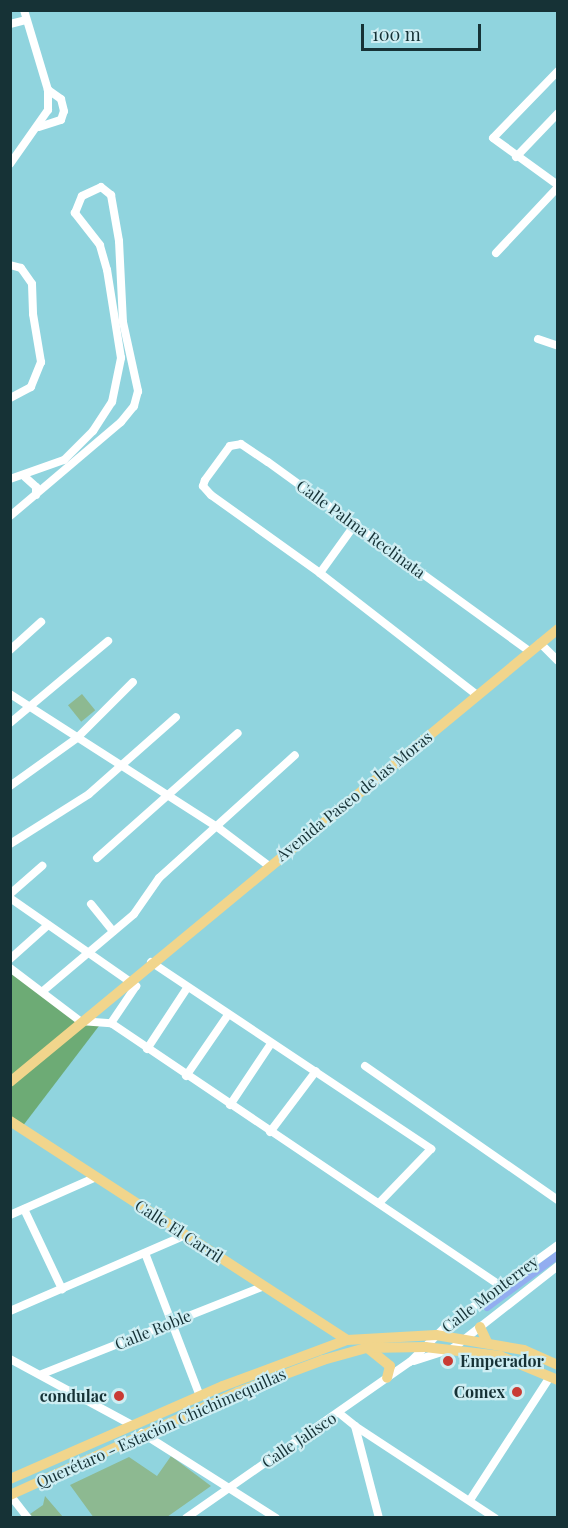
<!DOCTYPE html>
<meta charset="utf-8">
<style>
body{margin:0}
#map{position:relative;width:568px;height:1528px;overflow:hidden;background:#90d4de;font-family:"Playfair Display",serif}
div>[style]{position:absolute}
[style*='--x']{left:calc(var(--x)*1px);top:calc(var(--y)*1px);width:calc(var(--w)*1px);rotate:calc(var(--a)*1deg)}
.green>*{inset:0;background:#8db991;transform-origin:0 0}
.forest>*{inset:0;background:#6dab75}
.canal>*{height:8px;margin:-4px;padding:0 4px;transform-origin:4px;border-radius:4px;background:#92adf0}
.minor>*{height:8px;margin:-4px;padding:0 4px;transform-origin:4px;border-radius:4px;background:#fff}
.major>*{height:10px;margin:-5px;padding:0 5px;transform-origin:5px;border-radius:5px;background:#f1d58c}
.dots>*{width:16px;height:16px;translate:-50% -50%;box-sizing:border-box;border:3px solid #ceeef3;border-radius:50%}
span{translate:-50% -50%;white-space:nowrap;text-align:center;line-height:1.15;-webkit-text-stroke:4.5px #ceeef3;paint-order:stroke}
.street-label{font-size:16px;color:#163236}
.poi-label{font-size:16px;color:#163236;font-weight:700}
.left{translate:0 -50%;text-align:left}
.right{translate:-100% -50%;text-align:right}
.frame{position:absolute;inset:0;border:12px solid #163236;pointer-events:none}
.scale{position:absolute;left:361px;top:24px;width:120px;height:27px;box-sizing:border-box;border:3px solid #163236;border-top:0;padding-left:8px;font-size:18px;line-height:21px;white-space:nowrap;color:#163236;-webkit-text-stroke:4px #ceeef3;paint-order:stroke}
</style>
<div id="map">
<div class="green">
<i style="left:82px;top:694px;width:21px;height:18px;rotate:51deg"></i>
<i style="clip-path:polygon(171px 1456px,211px 1486px,167px 1517px,94px 1518px,70px 1485px,129px 1457px,157px 1476px)"></i>
<i style="clip-path:polygon(45px 1496px,63px 1517px,33px 1517px,30px 1514px,43px 1505px)"></i>
</div>
<div class="forest">
<i style="clip-path:polygon(11px 970px,81px 1020px,11px 1079px)"></i>
<i style="clip-path:polygon(86px 1022px,102px 1022px,22px 1127px,11px 1120px,10px 1086px)"></i>
</div>
<div class="canal">
<i style="--x:487;--y:1307;--w:88;--a:-36.2"></i>
</div>
<div class="minor">
<i style="--x:10;--y:24;--w:16;--a:-14"></i>
<i style="--x:558;--y:71;--w:93;--a:134.1"></i>
<i style="--x:493;--y:138;--w:80;--a:35.9"></i>
<i style="--x:39;--y:127;--w:23;--a:-18"></i>
<i style="--x:61;--y:120;--w:9;--a:-72"></i>
<i style="--x:64;--y:111;--w:12;--a:-104"></i>
<i style="--x:61;--y:99;--w:16;--a:-145"></i>
<i style="--x:516;--y:157;--w:61;--a:-46.3"></i>
<i style="--x:10;--y:164;--w:66;--a:-54.9"></i>
<i style="--x:48;--y:110;--w:20;--a:-90"></i>
<i style="--x:48;--y:90;--w:84;--a:-106.7"></i>
<i style="--x:496;--y:253;--w:91;--a:-46.8"></i>
<i style="--x:10;--y:265;--w:11;--a:15"></i>
<i style="--x:21;--y:268;--w:19;--a:55"></i>
<i style="--x:32;--y:284;--w:30;--a:88"></i>
<i style="--x:33;--y:314;--w:49;--a:80.5"></i>
<i style="--x:41;--y:362;--w:27;--a:112"></i>
<i style="--x:31;--y:387;--w:24;--a:152"></i>
<i style="--x:538;--y:339;--w:21;--a:19"></i>
<i style="--x:25;--y:477;--w:15;--a:42"></i>
<i style="--x:36;--y:487;--w:8;--a:90"></i>
<i style="--x:10;--y:479;--w:57;--a:-19.4"></i>
<i style="--x:64;--y:460;--w:41;--a:-45"></i>
<i style="--x:93;--y:431;--w:35;--a:-57"></i>
<i style="--x:112;--y:402;--w:45;--a:-78.4"></i>
<i style="--x:121;--y:358;--w:89;--a:-99"></i>
<i style="--x:107;--y:270;--w:26;--a:-106"></i>
<i style="--x:100;--y:245;--w:41;--a:-128"></i>
<i style="--x:75;--y:213;--w:18;--a:-68"></i>
<i style="--x:82;--y:196;--w:21;--a:-25"></i>
<i style="--x:101;--y:187;--w:13;--a:39"></i>
<i style="--x:111;--y:195;--w:47;--a:80.1"></i>
<i style="--x:119;--y:241;--w:81;--a:87.2"></i>
<i style="--x:123;--y:322;--w:71;--a:77.7"></i>
<i style="--x:138;--y:391;--w:16;--a:105"></i>
<i style="--x:134;--y:406;--w:21;--a:129"></i>
<i style="--x:121;--y:422;--w:145;--a:139.7"></i>
<i style="--x:320;--y:573;--w:62;--a:-54.2"></i>
<i style="--x:540;--y:643;--w:25;--a:45"></i>
<i style="--x:10;--y:650;--w:42;--a:-42.1"></i>
<i style="--x:10;--y:694;--w:245;--a:32.7"></i>
<i style="--x:216;--y:826;--w:66;--a:37"></i>
<i style="--x:477;--y:695;--w:199;--a:-142.2"></i>
<i style="--x:320;--y:573;--w:134;--a:-144.4"></i>
<i style="--x:211;--y:495;--w:12;--a:-132"></i>
<i style="--x:203;--y:486;--w:6;--a:-72"></i>
<i style="--x:205;--y:480;--w:42;--a:-53.7"></i>
<i style="--x:230;--y:446;--w:11;--a:-10"></i>
<i style="--x:241;--y:444;--w:32;--a:34"></i>
<i style="--x:268;--y:462;--w:324;--a:35.9"></i>
<i style="--x:10;--y:723;--w:128;--a:-39.9"></i>
<i style="--x:10;--y:786;--w:82;--a:-35.6"></i>
<i style="--x:77;--y:738;--w:79;--a:-45"></i>
<i style="--x:10;--y:844;--w:93;--a:-32.3"></i>
<i style="--x:89;--y:794;--w:116;--a:-41.5"></i>
<i style="--x:97;--y:858;--w:188;--a:-41.6"></i>
<i style="--x:10;--y:894;--w:43;--a:-41.2"></i>
<i style="--x:10;--y:898;--w:154;--a:34.9"></i>
<i style="--x:136;--y:986;--w:45;--a:124"></i>
<i style="--x:91;--y:904;--w:35;--a:51"></i>
<i style="--x:10;--y:959;--w:51;--a:-41.8"></i>
<i style="--x:151;--y:962;--w:337;--a:33.7"></i>
<i style="--x:431;--y:1149;--w:75;--a:133.9"></i>
<i style="--x:10;--y:968;--w:88;--a:37.1"></i>
<i style="--x:80;--y:1021;--w:31;--a:4"></i>
<i style="--x:111;--y:1023;--w:470;--a:34"></i>
<i style="--x:43;--y:991;--w:119;--a:-40.2"></i>
<i style="--x:134;--y:914;--w:44;--a:-55.2"></i>
<i style="--x:159;--y:878;--w:183;--a:-42.1"></i>
<i style="--x:147;--y:1049;--w:73;--a:-56.7"></i>
<i style="--x:365;--y:1066;--w:235;--a:34.8"></i>
<i style="--x:186;--y:1076;--w:74;--a:-55.5"></i>
<i style="--x:230;--y:1105;--w:72;--a:-56.3"></i>
<i style="--x:270;--y:1132;--w:76;--a:-53"></i>
<i style="--x:24;--y:1209;--w:89;--a:64.6"></i>
<i style="--x:10;--y:1215;--w:94;--a:-23.8"></i>
<i style="--x:145;--y:1253;--w:153;--a:69"></i>
<i style="--x:10;--y:1311;--w:192;--a:-23.4"></i>
<i style="--x:10;--y:1359;--w:139;--a:28.4"></i>
<i style="--x:414;--y:1361;--w:40;--a:-18"></i>
<i style="--x:452;--y:1349;--w:135;--a:-38.1"></i>
<i style="--x:42;--y:1374;--w:239;--a:-21.6"></i>
<i style="--x:339;--y:1413;--w:21;--a:39"></i>
<i style="--x:355;--y:1426;--w:95;--a:75.4"></i>
<i style="--x:355;--y:1426;--w:168;--a:33.3"></i>
<i style="--x:142;--y:1433;--w:159;--a:32.4"></i>
<i style="--x:10;--y:1495;--w:29;--a:52"></i>
<i style="--x:470;--y:1500;--w:147;--a:-57"></i>
<i style="--x:186;--y:1518;--w:273;--a:-34.9"></i>
<i style="--x:410;--y:1362;--w:48;--a:-45"></i>
<i style="--x:444;--y:1328;--w:141;--a:-36.1"></i>
</div>
<div class="major">
<i style="--x:10;--y:1082;--w:711;--a:-39.58"></i>
<i style="--x:10;--y:1121;--w:402;--a:33"></i>
<i style="--x:480;--y:1327;--w:17;--a:65"></i>
<i style="--x:369;--y:1349;--w:27;--a:39"></i>
<i style="--x:390;--y:1366;--w:12;--a:104"></i>
<i style="--x:10;--y:1479;--w:232;--a:-23.6"></i>
<i style="--x:223;--y:1386;--w:132;--a:-20.4"></i>
<i style="--x:347;--y:1340;--w:89;--a:-3.2"></i>
<i style="--x:436;--y:1335;--w:89;--a:9.7"></i>
<i style="--x:524;--y:1350;--w:37;--a:24"></i>
<i style="--x:10;--y:1495;--w:250;--a:-24.3"></i>
<i style="--x:238;--y:1392;--w:91;--a:-20.6"></i>
<i style="--x:323;--y:1360;--w:45;--a:-15.6"></i>
<i style="--x:366;--y:1348;--w:59;--a:-1"></i>
<i style="--x:425;--y:1347;--w:76;--a:6.8"></i>
<i style="--x:500;--y:1356;--w:63;--a:22.5"></i>
</div>
<div class="dots">
<i style="left:448px;top:1361px;background:#c93b34"></i>
<i style="left:517px;top:1392px;background:#c93b34"></i>
<i style="left:119px;top:1396px;background:#c93b34"></i>
</div>
<div class="street-label">
<span style="left:361px;top:529px;rotate:36deg">Calle Palma Reclinata</span>
<span style="left:354px;top:796px;rotate:-39deg">Avenida Paseo de las Moras</span>
<span style="left:179px;top:1231px;rotate:33deg">Calle El Carril</span>
<span style="left:490px;top:1294px;rotate:-37deg">Calle Monterrey</span>
<span style="left:153px;top:1330px;rotate:-22deg">Calle Roble</span>
<span style="left:161px;top:1428px;rotate:-24deg">Querétaro - Estación Chichimequillas</span>
<span style="left:299px;top:1440px;rotate:-34deg">Calle Jalisco</span>
</div>
<div class="poi-label">
<span class="left" style="left:460px;top:1361px">Emperador</span>
<span class="right" style="left:505px;top:1392px">Comex</span>
<span class="right" style="left:107px;top:1396px">condulac</span>
</div>
<div class="frame"></div>
<div class="scale">100 m</div>
</div>
